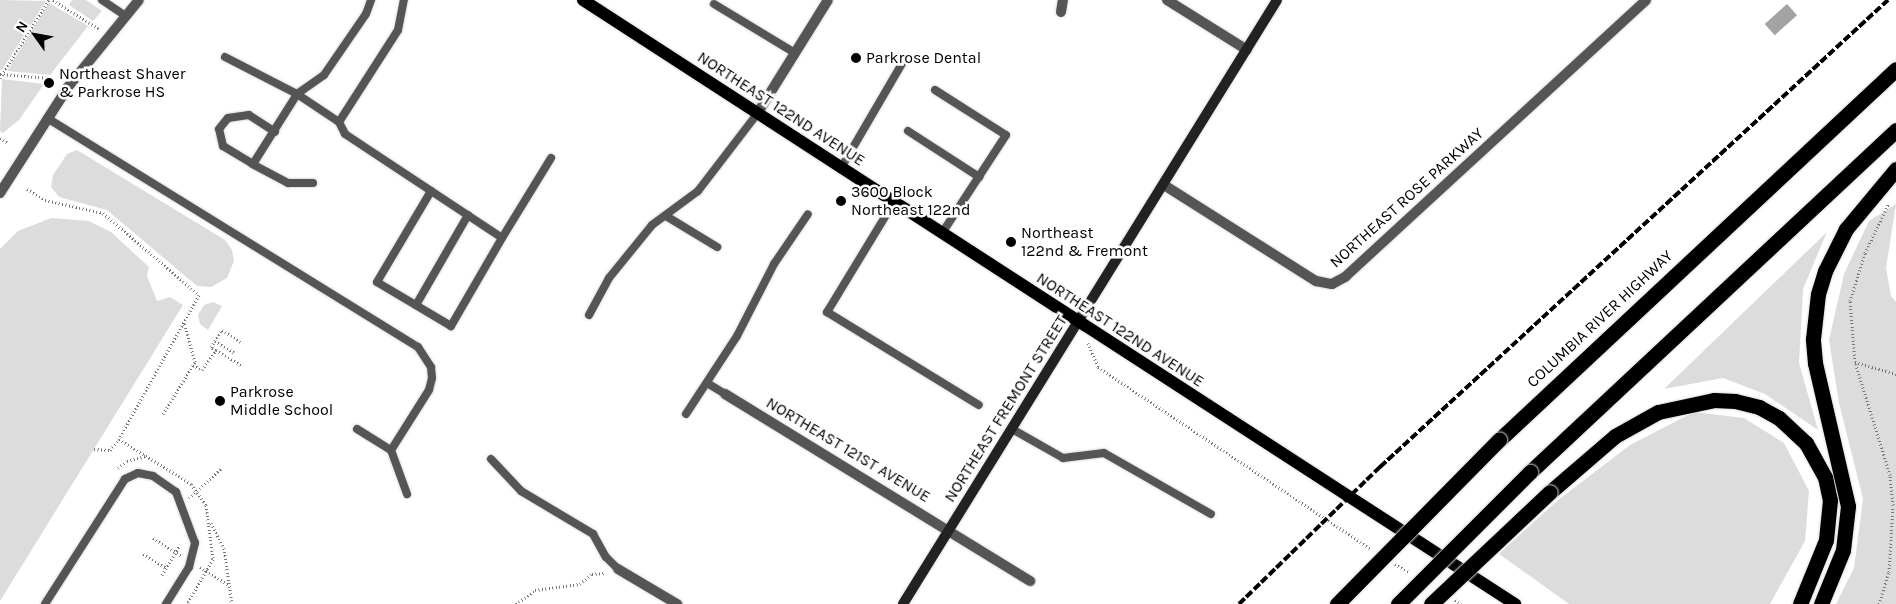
<!DOCTYPE html>
<style>
body{margin:0}
#map{position:relative;width:1896px;height:604px;overflow:hidden;background:#fff;font-family:Karla,sans-serif}
div>[style]{position:absolute}
[style*='--x']{left:calc(var(--x)*1px);top:calc(var(--y)*1px);width:calc(var(--w)*1px);rotate:calc(var(--a)*1deg)}
.green>*{inset:0;background:#dcdcdc}
.water>*{inset:0;background:#a3a3a3;transform-origin:0 0}
.path>*{height:3px;margin-top:-1.5px;transform-origin:0;background:repeating-linear-gradient(90deg,#777 0 1px,transparent 0 3.5px)}
.roads{filter:drop-shadow(0 0 1px #dbdbdb) drop-shadow(0 0 1px #dbdbdb)}
.lane>*{height:8px;margin:-4px;padding:0 4px;transform-origin:4px;border-radius:4px;background:#555}
.street>*{height:10px;margin:-5px;padding:0 5px;transform-origin:5px;border-radius:5px;background:#555}
.secondary>*{height:10px;margin:-5px;padding:0 5px;transform-origin:5px;border-radius:5px;background:#222}
.primary>*{height:12px;margin:-6px;padding:0 6px;transform-origin:6px;border-radius:6px;background:#000}
.highway>*{height:15px;margin:-7.5px;padding:0 7.5px;transform-origin:7.5px;border-radius:7.5px;background:#000}
.rail>*{height:4px;margin-top:-2px;transform-origin:0;background:repeating-linear-gradient(90deg,#000 0 8px,transparent 0 10.5px)}
.bridges{filter:drop-shadow(0 0 1px #dbdbdb) drop-shadow(0 0 1px #dbdbdb)}
.highway-bridge>*{height:15px;margin:-7.5px;padding:0 7.5px;transform-origin:7.5px;border-radius:7.5px;background:#000}
.dots>*{width:14px;height:14px;translate:-50% -50%;box-sizing:border-box;border:2px solid #fff;border-radius:50%}
span{translate:-50% -50%;white-space:nowrap;text-align:center;line-height:1.15;-webkit-text-stroke:5px #fff;paint-order:stroke}
.poi-label{font-size:16px;color:#000}
.left{translate:0 -50%;text-align:left}
.street-label{font-size:16px;color:#000}
.north{position:absolute;left:10px;top:10px;width:50px;height:50px;-webkit-text-stroke:4px #fff;paint-order:stroke;rotate:302deg;font-size:14px;font-weight:700;line-height:20px;text-align:center;color:#000}
.north::after{content:'';display:block;margin:auto;width:18px;height:22px;background:#000;clip-path:polygon(50% 0,100% 100%,50% 72%,0 100%)}
</style>
<div id="map">
<div class="green">
<i style="clip-path:polygon(0 0,46px 1px,2px 70px,0 70px)"></i>
<i style="clip-path:polygon(72px 0,86px 0,102px 11px,93px 21px,69px 5px)"></i>
<i style="clip-path:polygon(49px 3px,88px 26px,50px 75px,7px 71px)"></i>
<i style="clip-path:polygon(2px 79px,44px 84px,19px 120px,3px 133px,0 131px)"></i>
<i style="clip-path:polygon(77px 150px,225px 240px,232px 250px,234px 261px,227px 278px,211px 287px,197px 286px,107px 210px,59px 197px,51px 187px,53px 175px,67px 154px)"></i>
<i style="clip-path:polygon(1896px 204px,1886px 268px,1891px 296px,1896px 302px,1896px 604px,1836px 604px,1854px 568px,1863px 499px,1839px 403px,1829px 340px,1844px 274px,1869px 221px)"></i>
<i style="clip-path:polygon(51px 218px,89px 221px,111px 232px,149px 267px,147px 276px,157px 301px,170px 297px,183px 305px,0 601px,0 249px,18px 231px)"></i>
<i style="clip-path:polygon(1827px 232px,1803px 289px,1799px 363px,1818px 430px,1765px 394px,1723px 378px,1664px 389px)"></i>
<i style="clip-path:polygon(213px 302px,222px 306px,208px 330px,200px 324px,198px 315px,204px 305px)"></i>
<i style="clip-path:polygon(1694px 412px,1744px 418px,1784px 443px,1809px 491px,1805px 541px,1770px 604px,1569px 604px,1499px 554px,1558px 500px,1630px 445px)"></i>
</div>
<div class="water">
<i style="left:1787px;top:4px;width:15px;height:30px;rotate:48deg"></i>
</div>
<div class="path">
<i style="--x:53;--y:0;--w:54;--a:32.2"></i>
<i style="--x:0;--y:74;--w:51;--a:4.5"></i>
<i style="--x:0;--y:78;--w:92;--a:-57.9"></i>
<i style="--x:0;--y:138;--w:9;--a:32"></i>
<i style="--x:27;--y:189;--w:21;--a:31"></i>
<i style="--x:45;--y:200;--w:59;--a:12.6"></i>
<i style="--x:103;--y:213;--w:126;--a:40.5"></i>
<i style="--x:199;--y:295;--w:165;--a:119.1"></i>
<i style="--x:119;--y:439;--w:85;--a:32"></i>
<i style="--x:191;--y:484;--w:26;--a:54"></i>
<i style="--x:206;--y:505;--w:54;--a:82.6"></i>
<i style="--x:213;--y:559;--w:52;--a:120"></i>
<i style="--x:215;--y:341;--w:23;--a:31"></i>
<i style="--x:1088;--y:343;--w:26;--a:67"></i>
<i style="--x:1098;--y:367;--w:328;--a:33.7"></i>
<i style="--x:216;--y:350;--w:31;--a:31"></i>
<i style="--x:1855;--y:362;--w:43;--a:16.3"></i>
<i style="--x:193;--y:365;--w:10;--a:29"></i>
<i style="--x:202;--y:370;--w:24;--a:-55"></i>
<i style="--x:216;--y:350;--w:6;--a:-149"></i>
<i style="--x:211;--y:347;--w:20;--a:-57"></i>
<i style="--x:222;--y:330;--w:22;--a:32"></i>
<i style="--x:163;--y:414;--w:61;--a:-58.4"></i>
<i style="--x:195;--y:362;--w:41;--a:-105.4"></i>
<i style="--x:94;--y:449;--w:16;--a:4"></i>
<i style="--x:110;--y:450;--w:14;--a:-51"></i>
<i style="--x:118;--y:468;--w:11;--a:-38"></i>
<i style="--x:127;--y:461;--w:20;--a:-15"></i>
<i style="--x:189;--y:498;--w:45;--a:-42.3"></i>
<i style="--x:211;--y:523;--w:28;--a:63"></i>
<i style="--x:224;--y:548;--w:57;--a:81.9"></i>
<i style="--x:153;--y:538;--w:34;--a:32"></i>
<i style="--x:143;--y:554;--w:27;--a:31"></i>
<i style="--x:1395;--y:564;--w:16;--a:30"></i>
<i style="--x:200;--y:567;--w:34;--a:32"></i>
<i style="--x:162;--y:575;--w:35;--a:-59"></i>
<i style="--x:1455;--y:600;--w:7;--a:34"></i>
<i style="--x:516;--y:604;--w:24;--a:-36"></i>
<i style="--x:535;--y:590;--w:45;--a:-7.6"></i>
<i style="--x:580;--y:584;--w:16;--a:-40"></i>
<i style="--x:592;--y:574;--w:14;--a:-4"></i>
<i style="--x:1879;--y:604;--w:34;--a:-73"></i>
<i style="--x:1889;--y:572;--w:67;--a:-86.6"></i>
<i style="--x:1893;--y:505;--w:30;--a:-96"></i>
<i style="--x:1890;--y:475;--w:118;--a:-107.2"></i>
<i style="--x:1855;--y:362;--w:61;--a:-94.7"></i>
<i style="--x:1850;--y:301;--w:50;--a:-72.6"></i>
<i style="--x:1865;--y:253;--w:55;--a:-64.4"></i>
</div>
<div class="roads">
<div class="lane">
<i style="--x:102;--y:0;--w:29;--a:34"></i>
<i style="--x:714;--y:4;--w:95;--a:31.2"></i>
<i style="--x:225;--y:57;--w:81;--a:27.2"></i>
<i style="--x:297;--y:94;--w:50;--a:33.7"></i>
<i style="--x:339;--y:122;--w:109;--a:-57.3"></i>
<i style="--x:398;--y:30;--w:31;--a:-79"></i>
<i style="--x:935;--y:90;--w:84;--a:32.4"></i>
<i style="--x:1006;--y:135;--w:117;--a:123.1"></i>
<i style="--x:47;--y:118;--w:436;--a:31.7"></i>
<i style="--x:418;--y:347;--w:24;--a:57"></i>
<i style="--x:431;--y:367;--w:11;--a:85"></i>
<i style="--x:432;--y:378;--w:12;--a:104"></i>
<i style="--x:429;--y:390;--w:71;--a:122.3"></i>
<i style="--x:339;--y:122;--w:13;--a:63"></i>
<i style="--x:345;--y:134;--w:188;--a:33.5"></i>
<i style="--x:502;--y:238;--w:102;--a:120.1"></i>
<i style="--x:451;--y:326;--w:86;--a:-149.3"></i>
<i style="--x:377;--y:282;--w:106;--a:-59.3"></i>
<i style="--x:908;--y:131;--w:85;--a:32.9"></i>
<i style="--x:253;--y:164;--w:35;--a:-149"></i>
<i style="--x:223;--y:146;--w:17;--a:-103"></i>
<i style="--x:219;--y:129;--w:14;--a:-51"></i>
<i style="--x:228;--y:118;--w:21;--a:-8"></i>
<i style="--x:249;--y:115;--w:31;--a:33"></i>
<i style="--x:841;--y:168;--w:123;--a:-59.7"></i>
<i style="--x:313;--y:183;--w:25;--a:180"></i>
<i style="--x:288;--y:183;--w:40;--a:-152"></i>
<i style="--x:253;--y:164;--w:83;--a:-57.8"></i>
<i style="--x:297;--y:94;--w:33;--a:-35"></i>
<i style="--x:324;--y:75;--w:74;--a:-55.5"></i>
<i style="--x:366;--y:14;--w:15;--a:-70"></i>
<i style="--x:894;--y:202;--w:129;--a:121.3"></i>
<i style="--x:827;--y:312;--w:178;--a:31.5"></i>
<i style="--x:666;--y:216;--w:60;--a:31.3"></i>
<i style="--x:502;--y:238;--w:94;--a:-58.5"></i>
<i style="--x:416;--y:305;--w:104;--a:-60"></i>
<i style="--x:589;--y:315;--w:42;--a:-61.6"></i>
<i style="--x:609;--y:278;--w:68;--a:-50.9"></i>
<i style="--x:652;--y:225;--w:57;--a:-36.5"></i>
<i style="--x:698;--y:191;--w:97;--a:-52.5"></i>
<i style="--x:707;--y:383;--w:21;--a:31"></i>
<i style="--x:686;--y:414;--w:93;--a:-56.8"></i>
<i style="--x:737;--y:336;--w:81;--a:-62.8"></i>
<i style="--x:774;--y:264;--w:60;--a:-55.8"></i>
<i style="--x:357;--y:429;--w:40;--a:32"></i>
<i style="--x:391;--y:450;--w:47;--a:70"></i>
<i style="--x:1012;--y:429;--w:59;--a:29.6"></i>
<i style="--x:1063;--y:458;--w:41;--a:-7"></i>
<i style="--x:1104;--y:453;--w:123;--a:29.7"></i>
<i style="--x:491;--y:459;--w:44;--a:46.8"></i>
<i style="--x:521;--y:491;--w:84;--a:30.8"></i>
<i style="--x:593;--y:534;--w:26;--a:61"></i>
<i style="--x:606;--y:557;--w:17;--a:45"></i>
<i style="--x:45;--y:604;--w:148;--a:-57.4"></i>
<i style="--x:125;--y:479;--w:14;--a:-25"></i>
<i style="--x:138;--y:473;--w:15;--a:11"></i>
<i style="--x:153;--y:476;--w:28;--a:35"></i>
<i style="--x:176;--y:492;--w:54;--a:69.6"></i>
<i style="--x:195;--y:543;--w:25;--a:104"></i>
<i style="--x:189;--y:567;--w:44;--a:121.9"></i>
</div>
<div class="street">
<i style="--x:1167;--y:0;--w:94;--a:32"></i>
<i style="--x:1061;--y:12;--w:12;--a:-81"></i>
<i style="--x:757;--y:114;--w:134;--a:-58.1"></i>
<i style="--x:1164;--y:185;--w:180;--a:32.3"></i>
<i style="--x:1316;--y:281;--w:16;--a:11"></i>
<i style="--x:1332;--y:284;--w:15;--a:-28"></i>
<i style="--x:1345;--y:277;--w:409;--a:-42.6"></i>
<i style="--x:0;--y:193;--w:126;--a:-57.3"></i>
<i style="--x:68;--y:87;--w:112;--a:-50.8"></i>
<i style="--x:725;--y:394;--w:358;--a:31.5"></i>
<i style="--x:618;--y:569;--w:69;--a:30.7"></i>
</div>
<div class="secondary">
<i style="--x:903;--y:604;--w:710;--a:-58.23"></i>
</div>
<div class="primary">
<i style="--x:583;--y:0;--w:1111;--a:32.95"></i>
</div>
<div class="highway">
<i style="--x:1499;--y:440;--w:543;--a:-43.06"></i>
<i style="--x:1530;--y:472;--w:501;--a:-43.06"></i>
<i style="--x:1550;--y:492;--w:86;--a:-40.7"></i>
<i style="--x:1615;--y:436;--w:49;--a:-29.2"></i>
<i style="--x:1658;--y:412;--w:57;--a:-12.1"></i>
<i style="--x:1714;--y:400;--w:21;--a:3"></i>
<i style="--x:1735;--y:401;--w:25;--a:14"></i>
<i style="--x:1759;--y:407;--w:23;--a:29"></i>
<i style="--x:1779;--y:418;--w:37;--a:43"></i>
<i style="--x:1806;--y:443;--w:39;--a:61"></i>
<i style="--x:1825;--y:477;--w:24;--a:78"></i>
<i style="--x:1830;--y:500;--w:40;--a:95.7"></i>
<i style="--x:1826;--y:540;--w:69;--a:112.1"></i>
<i style="--x:1821;--y:604;--w:58;--a:-67.8"></i>
<i style="--x:1843;--y:550;--w:44;--a:-83.5"></i>
<i style="--x:1848;--y:506;--w:147;--a:-103"></i>
<i style="--x:1815;--y:363;--w:24;--a:-95"></i>
<i style="--x:1813;--y:339;--w:45;--a:-83.7"></i>
<i style="--x:1818;--y:294;--w:24;--a:-73"></i>
<i style="--x:1825;--y:271;--w:47;--a:-63.4"></i>
<i style="--x:1846;--y:229;--w:78;--a:-50.2"></i>
</div>
</div>
<div class="rail">
<i style="--x:1239;--y:604;--w:197;--a:-44.2"></i>
<i style="--x:1380;--y:467;--w:690;--a:-42.59"></i>
</div>
<div class="bridges">
<div class="highway-bridge">
<i style="--x:1337;--y:604;--w:231;--a:-45.4"></i>
<i style="--x:1398;--y:604;--w:187;--a:-45"></i>
<i style="--x:1431;--y:604;--w:163;--a:-43.3"></i>
</div>
</div>
<div class="dots">
<i style="left:856px;top:58px;background:#000"></i>
<i style="left:49px;top:83px;background:#000"></i>
<i style="left:841px;top:201px;background:#000"></i>
<i style="left:1011px;top:242px;background:#000"></i>
<i style="left:220px;top:401px;background:#000"></i>
</div>
<div class="poi-label">
<span class="left" style="left:866px;top:58px">Parkrose Dental</span>
<span class="left" style="left:59px;top:83px">Northeast Shaver<br>&amp; Parkrose HS</span>
<span class="left" style="left:851px;top:201px">3600 Block<br>Northeast 122nd</span>
<span class="left" style="left:1021px;top:242px">Northeast<br>122nd &amp; Fremont</span>
<span class="left" style="left:230px;top:401px">Parkrose<br>Middle School</span>
</div>
<div class="street-label">
<span style="left:781px;top:109px;rotate:33deg">NORTHEAST 122ND AVENUE</span>
<span style="left:1407px;top:198px;rotate:-42deg">NORTHEAST ROSE PARKWAY</span>
<span style="left:1600px;top:319px;rotate:-43deg">COLUMBIA RIVER HIGHWAY</span>
<span style="left:1120px;top:330px;rotate:33deg">NORTHEAST 122ND AVENUE</span>
<span style="left:1006px;top:409px;rotate:-58deg">NORTHEAST FREMONT STREET</span>
<span style="left:848px;top:450px;rotate:31deg">NORTHEAST 121ST AVENUE</span>
</div>
<div class="north">N</div>
</div>
